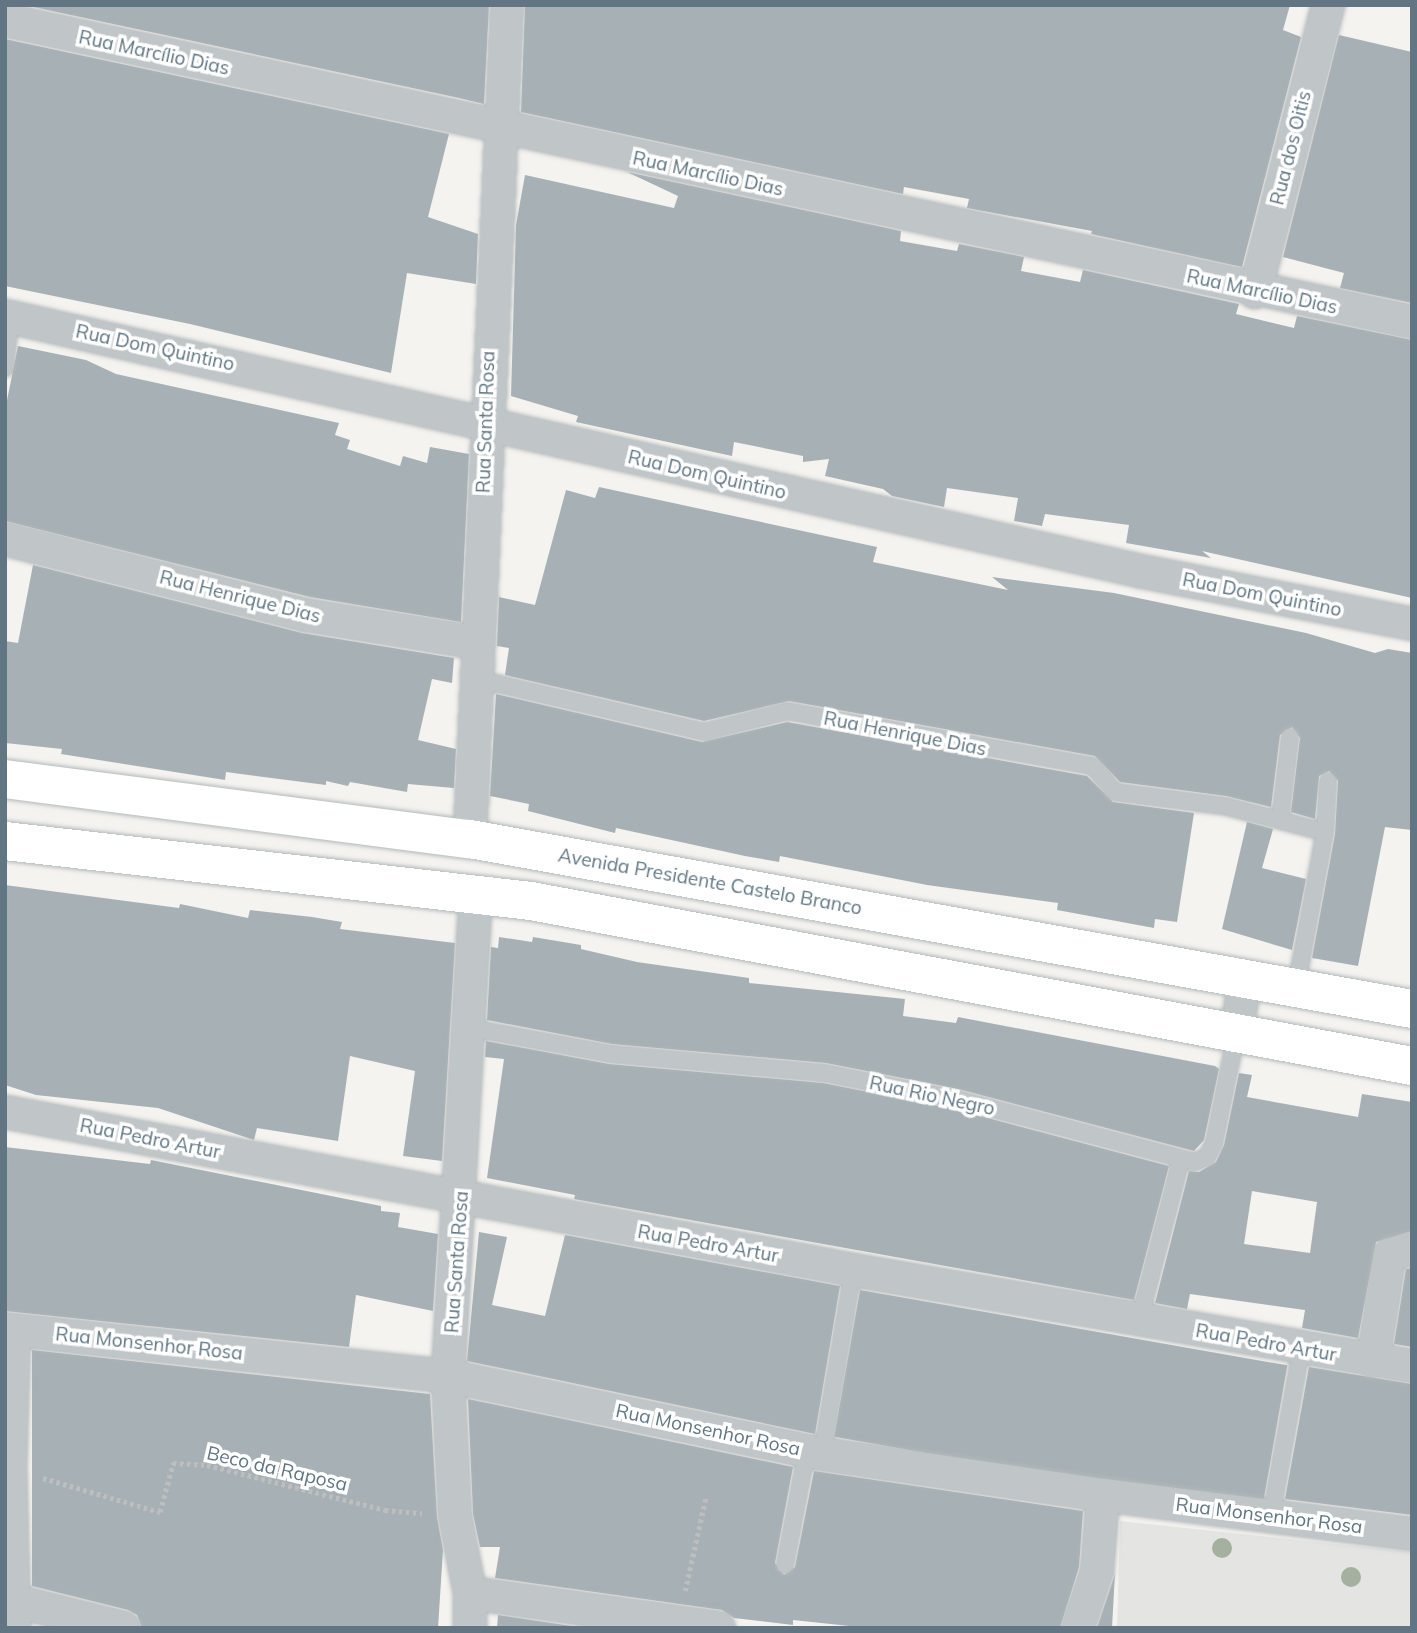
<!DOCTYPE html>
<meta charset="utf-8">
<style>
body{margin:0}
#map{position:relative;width:1417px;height:1633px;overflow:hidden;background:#f4f3ef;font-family:Mulish,sans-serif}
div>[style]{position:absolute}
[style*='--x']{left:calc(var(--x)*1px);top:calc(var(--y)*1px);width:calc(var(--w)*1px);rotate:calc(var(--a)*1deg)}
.built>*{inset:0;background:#e4e5e3}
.building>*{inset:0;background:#a7b1b5;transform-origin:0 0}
.path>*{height:4.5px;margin-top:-2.25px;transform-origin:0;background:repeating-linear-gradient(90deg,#bcbec0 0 3.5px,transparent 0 7px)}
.roads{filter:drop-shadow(0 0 2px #b3b8bb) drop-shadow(0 0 2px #b3b8bb)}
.lane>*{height:16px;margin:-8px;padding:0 8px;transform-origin:8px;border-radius:8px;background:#c0c5c7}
.street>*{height:32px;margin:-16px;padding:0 16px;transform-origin:16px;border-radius:16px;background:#c0c5c7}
.primary>*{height:38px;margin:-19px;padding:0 19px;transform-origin:19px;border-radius:19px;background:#fff}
.trees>*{width:20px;height:20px;margin:-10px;border-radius:50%;background:#a6b0a0}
span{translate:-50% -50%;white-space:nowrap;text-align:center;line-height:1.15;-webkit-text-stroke:7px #fff;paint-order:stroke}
.street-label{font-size:19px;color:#617682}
.frame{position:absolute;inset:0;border:7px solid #617682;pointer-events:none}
</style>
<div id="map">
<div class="built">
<i style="clip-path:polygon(1120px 1521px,1412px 1552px,1412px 1628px,1117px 1628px)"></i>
</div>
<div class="building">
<i style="clip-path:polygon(24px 5px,489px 5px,484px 104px,459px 98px)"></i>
<i style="clip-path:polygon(525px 5px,1290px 5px,1283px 30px,1301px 37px,1242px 267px,1091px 234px,1092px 231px,967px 208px,969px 199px,904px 187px,903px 194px,521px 112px)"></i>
<i style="clip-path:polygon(1339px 35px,1412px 52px,1412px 303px,1340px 288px,1344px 273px,1283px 257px)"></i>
<i style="clip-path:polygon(5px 39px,449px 134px,428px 217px,478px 234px,476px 284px,407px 273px,391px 373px,190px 324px,5px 286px)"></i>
<i style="clip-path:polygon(627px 172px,901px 231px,900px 241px,957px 251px,959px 244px,1024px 257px,1021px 271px,1080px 282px,1083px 270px,1239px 304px,1236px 314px,1294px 328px,1297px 316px,1412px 340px,1412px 598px,1202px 551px,1211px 558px,1126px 543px,1129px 525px,1045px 514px,1042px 526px,1014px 521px,1018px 498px,947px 488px,944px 507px,892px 496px,883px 489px,825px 476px,829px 459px,803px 462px,803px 456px,734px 442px,732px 456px,576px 422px,578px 416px,511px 396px,516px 225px,525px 175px,674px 208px,678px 196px)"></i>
<i style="clip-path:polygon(18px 346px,86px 360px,116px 374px,339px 423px,335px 435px,350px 440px,347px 449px,400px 466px,403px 456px,427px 463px,430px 447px,469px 454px,461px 622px,310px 597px,5px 521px,5px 410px)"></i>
<i style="clip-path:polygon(599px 487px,877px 547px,873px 562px,1008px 590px,992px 577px,1114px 593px,1306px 633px,1375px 653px,1388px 649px,1412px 653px,1412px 830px,1385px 827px,1358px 966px,1312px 958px,1335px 834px,1338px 781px,1329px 771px,1319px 776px,1315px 819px,1291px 812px,1300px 738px,1292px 727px,1280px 735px,1271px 807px,1226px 796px,1120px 782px,1095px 756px,789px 701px,704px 721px,505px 675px,509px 648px,497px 646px,499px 597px,535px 605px,566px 490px,595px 498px)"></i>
<i style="clip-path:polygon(33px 565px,302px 633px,454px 658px,452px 683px,432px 679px,418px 740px,456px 749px,454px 788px,408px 784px,407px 792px,350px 782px,348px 786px,326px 781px,326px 785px,226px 772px,225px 780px,61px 754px,62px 749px,5px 743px,5px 641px,18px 643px)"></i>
<i style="clip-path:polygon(496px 694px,702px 742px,787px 722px,1087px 776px,1113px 802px,1194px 813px,1177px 922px,1155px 919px,1154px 928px,1057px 910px,1058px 903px,927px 885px,780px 856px,779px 862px,745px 856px,616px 828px,615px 833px,528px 811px,529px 804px,490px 796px)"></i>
<i style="clip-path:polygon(1247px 822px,1273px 829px,1262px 868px,1306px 879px,1292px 950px,1222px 929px)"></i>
<i style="clip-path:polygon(5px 885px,179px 908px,180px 904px,248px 918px,250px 910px,312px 917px,342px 922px,340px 929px,455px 943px,442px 1161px,403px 1156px,415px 1071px,350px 1056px,338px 1141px,257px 1128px,254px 1140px,158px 1108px,36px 1095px,5px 1085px)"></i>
<i style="clip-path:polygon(499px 937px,532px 942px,533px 937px,581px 945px,581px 949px,637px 962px,749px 978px,749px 983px,905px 999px,903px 1016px,956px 1023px,958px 1017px,1215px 1066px,1219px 1069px,1204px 1140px,1194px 1151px,958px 1089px,826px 1063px,612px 1044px,487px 1020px,491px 947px,498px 948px)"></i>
<i style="clip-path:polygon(486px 1041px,609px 1064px,823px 1083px,954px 1109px,1169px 1166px,1134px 1300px,574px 1199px,575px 1195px,487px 1178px,504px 1059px,485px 1057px)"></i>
<i style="clip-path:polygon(evenodd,1239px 1073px,1252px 1075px,1247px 1097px,1358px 1117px,1362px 1094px,1412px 1102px,1412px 1231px,1376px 1242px,1358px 1338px,1302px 1328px,1305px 1310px,1190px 1294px,1187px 1309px,1155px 1303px,1189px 1171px,1199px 1172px,1216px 1162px,1224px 1145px,1239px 1073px,1252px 1191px,1317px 1202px,1310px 1253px,1244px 1244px,1252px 1191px)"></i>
<i style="clip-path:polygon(5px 1147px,150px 1164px,151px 1160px,381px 1206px,381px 1211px,400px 1213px,398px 1227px,438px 1234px,433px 1311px,356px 1295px,349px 1347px,5px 1311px)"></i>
<i style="clip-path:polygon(479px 1232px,507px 1237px,492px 1305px,545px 1316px,565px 1235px,840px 1286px,815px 1434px,467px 1361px)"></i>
<i style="clip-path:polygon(1412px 1268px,1412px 1347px,1394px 1344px,1406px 1269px)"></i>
<i style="left:860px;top:1290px;width:434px;height:149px;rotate:10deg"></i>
<i style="clip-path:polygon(32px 1350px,430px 1394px,437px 1517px,443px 1550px,438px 1628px,142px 1628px,137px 1615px,128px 1610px,32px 1586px)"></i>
<i style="clip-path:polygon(1309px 1367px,1412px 1384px,1412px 1515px,1285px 1499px)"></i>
<i style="clip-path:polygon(468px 1399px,793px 1467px,775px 1563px,784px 1575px,795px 1567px,814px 1471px,1083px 1511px,1079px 1567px,1060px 1628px,868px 1628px,793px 1620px,793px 1625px,734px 1618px,722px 1610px,495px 1578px,500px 1547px,480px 1547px,473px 1514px)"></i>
<i style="clip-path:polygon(1115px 1573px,1112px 1628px,1097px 1628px,1114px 1577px)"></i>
<i style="clip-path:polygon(498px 1615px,585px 1628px,497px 1628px)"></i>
</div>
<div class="path">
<i style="--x:43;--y:1478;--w:122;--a:16.2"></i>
<i style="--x:160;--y:1512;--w:51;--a:-75.1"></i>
<i style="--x:173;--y:1463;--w:34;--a:3"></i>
<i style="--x:207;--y:1465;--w:184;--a:14.2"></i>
<i style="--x:385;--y:1510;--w:37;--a:5"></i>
<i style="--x:685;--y:1591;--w:97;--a:-77.5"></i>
</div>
<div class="roads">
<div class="lane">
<i style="--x:5;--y:368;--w:51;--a:-84.4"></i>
<i style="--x:477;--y:679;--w:233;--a:13.1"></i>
<i style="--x:704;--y:732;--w:86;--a:-14.2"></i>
<i style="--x:787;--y:711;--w:311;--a:10.2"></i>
<i style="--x:1093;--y:766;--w:34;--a:50"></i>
<i style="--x:1115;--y:792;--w:111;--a:7.3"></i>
<i style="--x:1225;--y:806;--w:103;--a:14.6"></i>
<i style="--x:1280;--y:820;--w:84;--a:-83.1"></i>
<i style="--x:1296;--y:988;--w:159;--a:-79.5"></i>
<i style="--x:1325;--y:832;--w:51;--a:-86.6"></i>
<i style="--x:471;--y:1028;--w:142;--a:10.5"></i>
<i style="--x:611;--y:1054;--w:214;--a:5.1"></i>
<i style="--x:824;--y:1073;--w:135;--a:11.1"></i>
<i style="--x:956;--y:1099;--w:247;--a:14.8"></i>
<i style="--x:1195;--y:1162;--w:13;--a:-23"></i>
<i style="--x:1207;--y:1157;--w:16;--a:-63"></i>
<i style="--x:1214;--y:1143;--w:109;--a:-78.4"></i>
<i style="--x:1139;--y:1321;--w:166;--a:-75.4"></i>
<i style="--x:822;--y:1454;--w:187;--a:-80.4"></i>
<i style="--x:1271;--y:1517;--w:170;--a:-79.8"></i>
<i style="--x:785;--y:1565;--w:117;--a:-79.2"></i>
</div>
<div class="street">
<i style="--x:5;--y:20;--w:1439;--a:12.11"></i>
<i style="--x:1255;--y:292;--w:296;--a:-75.7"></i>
<i style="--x:5;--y:316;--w:1163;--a:12.66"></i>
<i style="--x:1140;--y:571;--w:277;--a:11"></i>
<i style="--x:5;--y:539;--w:310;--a:14.2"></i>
<i style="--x:306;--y:615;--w:174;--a:9.2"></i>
<i style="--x:470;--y:839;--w:835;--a:-87.46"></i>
<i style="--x:1236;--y:1036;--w:58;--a:-81"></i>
<i style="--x:5;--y:1112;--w:863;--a:10.55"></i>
<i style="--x:853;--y:1270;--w:567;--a:9.74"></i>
<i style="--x:5;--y:1329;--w:445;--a:6.1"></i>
<i style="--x:448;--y:1376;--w:382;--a:11.8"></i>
<i style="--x:822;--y:1454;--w:284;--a:8.3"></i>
<i style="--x:1103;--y:1495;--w:311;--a:7.2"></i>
<i style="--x:1373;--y:1361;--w:108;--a:-81"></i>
<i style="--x:1390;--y:1254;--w:23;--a:-13"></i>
<i style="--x:470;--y:1593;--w:251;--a:8"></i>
<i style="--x:15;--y:1601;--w:112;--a:13.9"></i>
<i style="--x:14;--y:1628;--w:159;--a:-91.4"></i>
<i style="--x:10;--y:1469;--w:139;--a:-88.4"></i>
<i style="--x:470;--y:1628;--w:35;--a:-90"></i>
<i style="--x:470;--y:1593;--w:78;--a:-101"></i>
<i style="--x:455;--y:1516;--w:140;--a:-92.9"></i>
<i style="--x:448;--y:1376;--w:482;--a:-86.7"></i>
<i style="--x:1078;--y:1628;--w:60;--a:-71.6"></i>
<i style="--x:1097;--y:1571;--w:76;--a:-85.5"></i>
</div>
<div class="primary">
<i style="--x:5;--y:779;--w:469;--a:7.4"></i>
<i style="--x:470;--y:839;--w:957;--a:10.23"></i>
<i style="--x:5;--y:841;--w:529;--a:6.51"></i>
<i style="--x:531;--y:901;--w:896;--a:10.61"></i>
</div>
</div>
<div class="trees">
<i style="left:1222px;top:1548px"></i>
<i style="left:1351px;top:1577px"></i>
</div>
<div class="street-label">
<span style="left:154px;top:53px;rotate:12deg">Rua Marcílio Dias</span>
<span style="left:1291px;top:148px;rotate:-76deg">Rua dos Oitis</span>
<span style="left:708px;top:174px;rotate:12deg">Rua Marcílio Dias</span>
<span style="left:1262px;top:292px;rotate:12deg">Rua Marcílio Dias</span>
<span style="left:155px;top:348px;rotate:12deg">Rua Dom Quintino</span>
<span style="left:486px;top:422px;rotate:-88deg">Rua Santa Rosa</span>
<span style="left:707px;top:475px;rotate:13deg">Rua Dom Quintino</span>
<span style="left:1262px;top:595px;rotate:11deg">Rua Dom Quintino</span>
<span style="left:240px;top:597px;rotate:14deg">Rua Henrique Dias</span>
<span style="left:905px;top:734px;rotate:11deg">Rua Henrique Dias</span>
<span style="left:710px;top:882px;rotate:10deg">Avenida Presidente Castelo Branco</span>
<span style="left:932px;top:1096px;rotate:12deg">Rua Rio Negro</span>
<span style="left:150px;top:1139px;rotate:11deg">Rua Pedro Artur</span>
<span style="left:708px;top:1244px;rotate:10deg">Rua Pedro Artur</span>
<span style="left:457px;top:1262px;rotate:-86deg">Rua Santa Rosa</span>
<span style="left:1266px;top:1343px;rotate:10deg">Rua Pedro Artur</span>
<span style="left:149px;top:1344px;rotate:6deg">Rua Monsenhor Rosa</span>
<span style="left:708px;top:1430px;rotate:12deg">Rua Monsenhor Rosa</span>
<span style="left:277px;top:1469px;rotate:13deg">Beco da Raposa</span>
<span style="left:1269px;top:1516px;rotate:7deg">Rua Monsenhor Rosa</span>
</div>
<div class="frame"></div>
</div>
